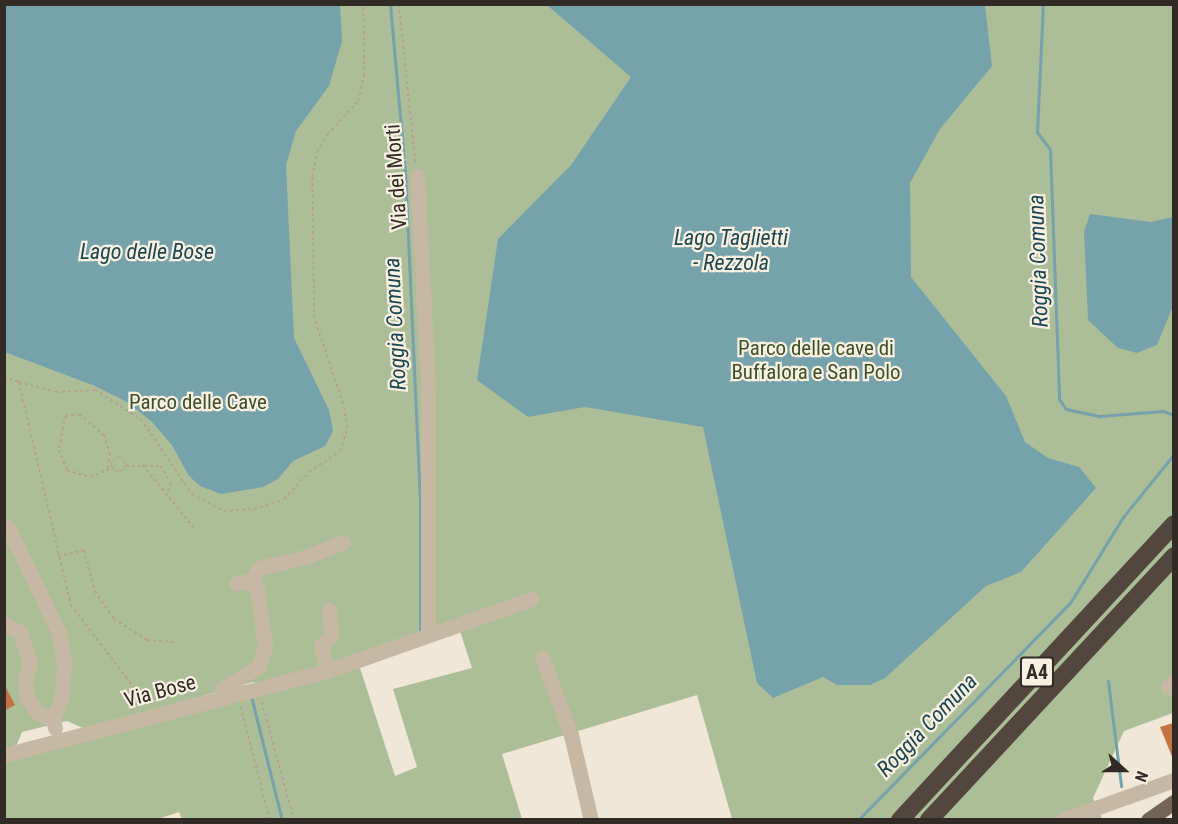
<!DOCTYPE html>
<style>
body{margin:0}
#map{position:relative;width:1178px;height:824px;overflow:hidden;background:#f0e7d6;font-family:"Roboto Condensed",sans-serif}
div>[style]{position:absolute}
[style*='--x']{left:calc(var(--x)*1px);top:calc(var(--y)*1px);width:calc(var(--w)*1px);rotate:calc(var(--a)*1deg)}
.green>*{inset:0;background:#acbe97}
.water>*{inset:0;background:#76a2ac}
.stream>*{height:3px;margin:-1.5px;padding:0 1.5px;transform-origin:1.5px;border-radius:1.5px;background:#76a2ac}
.building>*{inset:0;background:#c37241}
.path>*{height:1.5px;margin-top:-0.75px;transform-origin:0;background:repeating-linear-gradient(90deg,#b3a38d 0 3px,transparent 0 6px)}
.path>.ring{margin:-0.75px;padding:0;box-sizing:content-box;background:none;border:1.5px solid #b3a38d;border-radius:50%}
.minor>*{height:15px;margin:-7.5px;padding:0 7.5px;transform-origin:7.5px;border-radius:7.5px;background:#c7b8a3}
.major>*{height:15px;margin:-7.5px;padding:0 7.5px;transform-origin:7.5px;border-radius:7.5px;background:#746456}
.highway>*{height:18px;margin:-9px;padding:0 9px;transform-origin:9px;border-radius:9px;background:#53463c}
span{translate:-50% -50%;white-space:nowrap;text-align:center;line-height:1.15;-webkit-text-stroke:4.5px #f8f1e2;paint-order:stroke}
.shield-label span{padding:2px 4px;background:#f8f1e2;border:2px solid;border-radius:4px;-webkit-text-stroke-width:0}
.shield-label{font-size:20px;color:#322b25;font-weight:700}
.street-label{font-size:21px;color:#322b25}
.park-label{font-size:21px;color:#3d5029}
.water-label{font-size:22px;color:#1c4752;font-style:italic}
.frame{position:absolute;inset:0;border:6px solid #322b25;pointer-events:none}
.north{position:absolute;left:1094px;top:740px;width:60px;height:60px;-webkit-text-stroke:4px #f8f1e2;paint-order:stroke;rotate:111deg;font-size:16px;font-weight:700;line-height:24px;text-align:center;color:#322b25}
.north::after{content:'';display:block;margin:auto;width:21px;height:27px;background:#322b25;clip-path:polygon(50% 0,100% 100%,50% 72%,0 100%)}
</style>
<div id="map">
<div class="green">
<i style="clip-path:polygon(evenodd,5px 5px,1173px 5px,1173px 713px,1124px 731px,1093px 798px,1102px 819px,732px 819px,697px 695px,502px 754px,522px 819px,182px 820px,179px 812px,155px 820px,5px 819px,5px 758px,262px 685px,253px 682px,85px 729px,67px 721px,22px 732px,17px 744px,5px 750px,5px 5px,460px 631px,472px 668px,393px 689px,417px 767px,395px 776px,360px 668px,460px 631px)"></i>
</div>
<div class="water">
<i style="clip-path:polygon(4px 5px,340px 5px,342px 41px,329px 86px,296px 131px,286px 165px,294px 338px,329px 410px,333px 431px,325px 446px,293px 461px,278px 479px,263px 487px,221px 494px,200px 486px,189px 476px,172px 445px,152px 422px,127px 402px,95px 386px,5px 352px)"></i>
<i style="clip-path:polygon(547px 5px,985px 5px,992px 66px,940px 129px,910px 183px,911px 277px,1006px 396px,1025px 442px,1048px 458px,1079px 467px,1096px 488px,1021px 572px,986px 586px,885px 678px,870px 685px,837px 685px,823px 677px,773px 698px,757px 683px,703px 427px,585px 407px,528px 417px,477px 380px,498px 239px,571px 165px,631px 77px)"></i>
<i style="clip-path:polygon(1090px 214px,1151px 222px,1173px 217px,1173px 306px,1157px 345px,1137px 353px,1118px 348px,1088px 320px,1084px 232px)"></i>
</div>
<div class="stream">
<i style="--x:390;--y:4;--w:168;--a:84.9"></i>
<i style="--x:405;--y:171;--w:329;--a:87.4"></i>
<i style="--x:420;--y:500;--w:133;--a:90"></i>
<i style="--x:1043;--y:4;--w:128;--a:92.7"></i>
<i style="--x:1037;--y:132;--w:21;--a:53"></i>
<i style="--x:1050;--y:149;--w:250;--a:87.9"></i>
<i style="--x:1059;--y:399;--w:12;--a:55"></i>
<i style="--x:1066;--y:409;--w:35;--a:12"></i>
<i style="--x:1100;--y:416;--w:63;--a:-4.5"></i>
<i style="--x:1163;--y:411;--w:12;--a:20"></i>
<i style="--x:1108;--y:681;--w:106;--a:82.9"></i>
<i style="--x:251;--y:696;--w:128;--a:76"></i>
<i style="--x:858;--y:820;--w:303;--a:-45.7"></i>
<i style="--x:1070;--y:603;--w:101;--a:-58.4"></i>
<i style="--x:1123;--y:517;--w:81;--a:-51"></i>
</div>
<div class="building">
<i style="clip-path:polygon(4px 684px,15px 705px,4px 711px)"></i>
<i style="clip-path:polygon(1173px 723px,1173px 759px,1160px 727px)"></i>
</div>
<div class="path">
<i style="--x:399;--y:4;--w:162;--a:84"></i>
<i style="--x:4;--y:377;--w:16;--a:18"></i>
<i style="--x:19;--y:382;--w:229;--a:76.9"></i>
<i style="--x:71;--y:605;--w:123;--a:52.6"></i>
<i style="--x:19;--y:382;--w:38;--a:15"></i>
<i style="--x:56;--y:392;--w:39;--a:-3"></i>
<i style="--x:95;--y:390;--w:54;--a:32.2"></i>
<i style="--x:141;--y:419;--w:91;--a:55.8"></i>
<i style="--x:192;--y:494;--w:36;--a:28"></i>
<i style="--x:224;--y:511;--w:30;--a:-4"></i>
<i style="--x:254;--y:509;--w:32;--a:-18"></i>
<i style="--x:284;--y:499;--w:37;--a:-47"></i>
<i style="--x:309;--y:472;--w:37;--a:-34"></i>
<i style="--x:340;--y:451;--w:24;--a:-73"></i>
<i style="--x:347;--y:428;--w:24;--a:-99"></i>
<i style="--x:343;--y:404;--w:91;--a:-108.6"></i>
<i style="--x:314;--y:318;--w:141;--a:-90.8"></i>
<i style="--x:312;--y:177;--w:25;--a:-79"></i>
<i style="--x:317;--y:152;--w:20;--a:-60"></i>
<i style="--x:327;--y:135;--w:46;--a:-47.6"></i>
<i style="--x:358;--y:101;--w:26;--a:-77"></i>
<i style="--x:364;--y:76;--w:72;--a:-90.8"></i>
<i class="ring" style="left:112px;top:458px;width:12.5px;height:12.5px"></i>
<i style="--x:143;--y:465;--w:80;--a:51.1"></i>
<i style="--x:126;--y:466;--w:35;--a:0"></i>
<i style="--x:161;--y:466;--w:20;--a:60"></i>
<i style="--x:171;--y:483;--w:13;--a:108"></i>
<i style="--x:107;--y:468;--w:13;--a:-77"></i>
<i style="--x:110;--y:455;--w:20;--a:-108"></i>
<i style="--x:104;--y:436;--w:32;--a:-139"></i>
<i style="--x:80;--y:415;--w:14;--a:176"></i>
<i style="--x:66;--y:416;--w:35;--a:102"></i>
<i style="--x:59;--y:450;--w:22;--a:68"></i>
<i style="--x:67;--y:470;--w:24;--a:17"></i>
<i style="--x:90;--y:477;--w:25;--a:-23"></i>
<i style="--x:58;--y:556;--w:27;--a:-13"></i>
<i style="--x:84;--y:550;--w:42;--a:75"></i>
<i style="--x:95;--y:591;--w:34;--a:56"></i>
<i style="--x:114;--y:619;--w:39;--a:32"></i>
<i style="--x:147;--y:640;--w:27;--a:4"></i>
<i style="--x:262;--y:702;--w:122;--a:74.8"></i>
<i style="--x:241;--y:707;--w:117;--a:75.6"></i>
</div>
<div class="minor">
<i style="--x:417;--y:176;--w:213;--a:87"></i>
<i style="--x:428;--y:389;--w:246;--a:90"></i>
<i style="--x:4;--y:528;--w:4;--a:-14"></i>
<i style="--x:8;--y:527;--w:118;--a:64.3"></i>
<i style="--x:59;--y:633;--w:27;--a:80"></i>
<i style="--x:64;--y:660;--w:36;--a:93"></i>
<i style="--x:62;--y:696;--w:26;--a:111"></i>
<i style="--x:251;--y:581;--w:15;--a:-58"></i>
<i style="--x:259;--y:568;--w:48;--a:-13.2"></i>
<i style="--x:306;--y:557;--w:40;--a:-22"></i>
<i style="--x:4;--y:624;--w:18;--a:27"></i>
<i style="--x:20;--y:632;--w:32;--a:72"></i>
<i style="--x:30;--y:662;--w:17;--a:107"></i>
<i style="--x:25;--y:678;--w:21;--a:85"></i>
<i style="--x:27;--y:699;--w:16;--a:52"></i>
<i style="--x:37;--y:712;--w:18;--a:27"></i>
<i style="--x:53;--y:720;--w:8;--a:76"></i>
<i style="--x:542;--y:657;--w:83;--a:69.6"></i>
<i style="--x:571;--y:735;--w:87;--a:76.8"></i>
<i style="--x:327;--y:671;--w:26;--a:-103"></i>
<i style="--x:321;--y:646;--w:16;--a:-50"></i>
<i style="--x:331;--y:634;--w:24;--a:-95"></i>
<i style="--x:1168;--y:687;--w:8;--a:-45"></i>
<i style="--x:222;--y:689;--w:44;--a:-31.9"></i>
<i style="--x:259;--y:666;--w:21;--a:-73"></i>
<i style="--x:265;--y:646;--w:58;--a:-98"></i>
<i style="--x:257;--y:589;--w:10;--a:-127"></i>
<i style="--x:251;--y:581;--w:15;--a:172"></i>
<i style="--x:4;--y:755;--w:334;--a:-14.6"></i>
<i style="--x:327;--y:671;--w:217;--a:-19.4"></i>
<i style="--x:1062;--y:820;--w:119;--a:-19.7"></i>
</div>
<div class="major">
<i style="--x:1148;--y:820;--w:32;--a:-35"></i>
</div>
<div class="highway">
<i style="--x:900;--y:820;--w:403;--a:-47.2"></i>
<i style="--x:929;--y:820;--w:360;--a:-47.1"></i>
</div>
<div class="shield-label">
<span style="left:1037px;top:672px">A4</span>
</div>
<div class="street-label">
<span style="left:396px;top:177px;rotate:-94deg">Via dei Morti</span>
<span style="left:160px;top:691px;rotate:-15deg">Via Bose</span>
</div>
<div class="park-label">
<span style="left:816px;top:360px">Parco delle cave di<br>Buffalora e San Polo</span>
<span style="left:198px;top:402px">Parco delle Cave</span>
</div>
<div class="water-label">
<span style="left:731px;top:250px">Lago Taglietti<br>- Rezzola</span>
<span style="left:147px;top:252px">Lago delle Bose</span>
<span style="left:1038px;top:261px;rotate:-92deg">Roggia Comuna</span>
<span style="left:395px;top:324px;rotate:-93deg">Roggia Comuna</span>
<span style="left:927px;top:725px;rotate:-46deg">Roggia Comuna</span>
</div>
<div class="frame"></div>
<div class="north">N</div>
</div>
